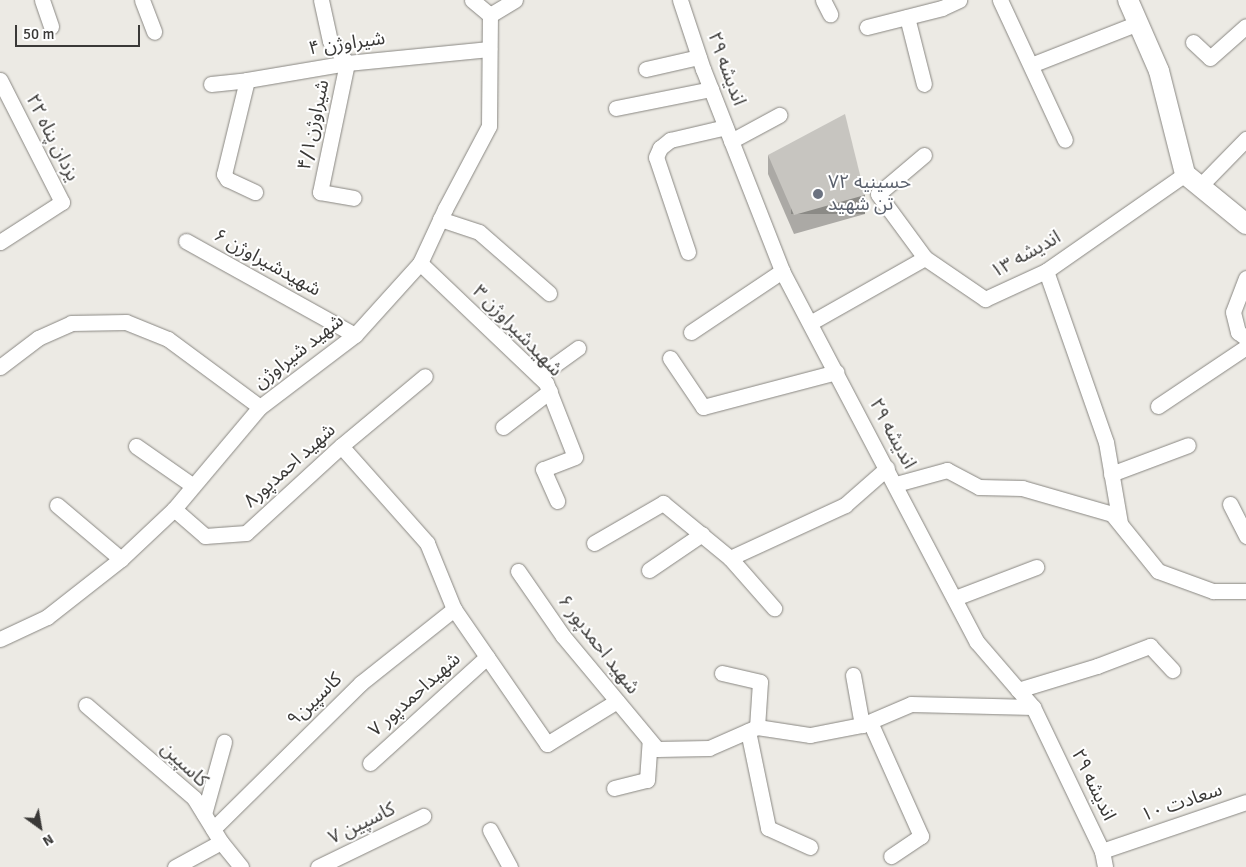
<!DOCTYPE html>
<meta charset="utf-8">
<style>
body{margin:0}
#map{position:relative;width:1246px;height:867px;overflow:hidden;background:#eceae4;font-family:Signika,"Noto Sans Arabic",sans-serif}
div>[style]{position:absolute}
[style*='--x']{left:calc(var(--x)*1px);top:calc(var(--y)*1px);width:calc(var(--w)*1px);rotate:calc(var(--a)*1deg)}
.roads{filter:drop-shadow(0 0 1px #898782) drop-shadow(0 0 1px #898782)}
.minor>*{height:15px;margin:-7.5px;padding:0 7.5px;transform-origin:7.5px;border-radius:7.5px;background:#fff}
.secondary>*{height:20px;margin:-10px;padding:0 10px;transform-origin:10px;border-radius:10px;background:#fff}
.wall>*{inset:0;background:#aba9a5}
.shaded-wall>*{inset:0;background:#8b8a86;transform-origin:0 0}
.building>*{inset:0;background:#c7c5c0}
.dots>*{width:14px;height:14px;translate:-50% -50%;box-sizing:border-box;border:2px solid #fff;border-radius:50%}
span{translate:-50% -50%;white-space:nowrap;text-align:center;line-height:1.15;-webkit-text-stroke:4px #fff;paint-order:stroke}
.street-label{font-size:19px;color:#3a3937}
.worship-label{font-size:19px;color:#5b616d}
.left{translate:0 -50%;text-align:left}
.north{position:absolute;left:15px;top:802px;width:50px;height:50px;-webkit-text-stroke:4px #fff;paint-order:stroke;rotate:148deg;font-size:14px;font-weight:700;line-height:20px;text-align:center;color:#3a3937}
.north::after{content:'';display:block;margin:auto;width:18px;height:22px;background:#3a3937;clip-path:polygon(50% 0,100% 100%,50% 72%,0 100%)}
.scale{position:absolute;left:15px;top:25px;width:125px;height:22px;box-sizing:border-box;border:2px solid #3a3937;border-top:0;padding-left:6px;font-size:15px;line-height:18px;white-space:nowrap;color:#3a3937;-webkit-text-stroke:4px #fff;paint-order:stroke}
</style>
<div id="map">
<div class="roads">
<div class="minor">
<i style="--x:42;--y:0;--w:28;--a:71"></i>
<i style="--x:142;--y:0;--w:34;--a:69"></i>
<i style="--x:321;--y:0;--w:42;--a:77.6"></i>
<i style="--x:330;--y:41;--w:28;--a:52"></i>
<i style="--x:347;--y:63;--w:132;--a:101.8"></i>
<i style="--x:320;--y:192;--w:34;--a:10"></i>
<i style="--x:472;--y:0;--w:23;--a:40"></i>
<i style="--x:680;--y:0;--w:73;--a:71.6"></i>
<i style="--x:703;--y:69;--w:217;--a:68.6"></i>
<i style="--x:782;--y:271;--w:419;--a:62.3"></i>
<i style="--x:977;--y:642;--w:86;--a:49.3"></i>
<i style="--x:1033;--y:707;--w:160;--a:64.4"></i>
<i style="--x:1102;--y:851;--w:16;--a:79"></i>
<i style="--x:823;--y:0;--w:16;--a:63"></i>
<i style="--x:1000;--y:0;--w:154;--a:65.1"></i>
<i style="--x:490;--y:15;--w:29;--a:-31"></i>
<i style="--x:907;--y:17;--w:69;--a:75.8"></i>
<i style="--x:867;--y:27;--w:77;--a:-14.2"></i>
<i style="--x:942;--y:8;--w:19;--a:-25"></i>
<i style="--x:1193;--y:42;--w:23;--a:43"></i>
<i style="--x:1210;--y:58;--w:48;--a:-41.6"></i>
<i style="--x:1031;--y:65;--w:115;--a:-21.4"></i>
<i style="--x:646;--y:69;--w:54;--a:-12.8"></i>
<i style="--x:0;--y:80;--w:137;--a:63.1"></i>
<i style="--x:62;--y:202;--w:74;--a:147.2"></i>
<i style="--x:247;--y:80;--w:97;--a:103.7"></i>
<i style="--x:224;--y:174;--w:6;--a:59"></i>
<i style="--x:227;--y:179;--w:31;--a:25"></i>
<i style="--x:211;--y:84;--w:36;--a:-6"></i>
<i style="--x:247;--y:80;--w:101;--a:-9.6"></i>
<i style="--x:347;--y:63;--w:143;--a:-5.6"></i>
<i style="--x:616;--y:108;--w:97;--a:-11.3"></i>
<i style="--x:731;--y:141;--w:55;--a:-28.4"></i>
<i style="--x:924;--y:155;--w:60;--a:139.7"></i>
<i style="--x:878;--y:194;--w:79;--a:53.7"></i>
<i style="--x:925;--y:258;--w:73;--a:34.3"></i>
<i style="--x:985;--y:299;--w:67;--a:-24.7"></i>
<i style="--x:1046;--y:271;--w:169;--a:-34.9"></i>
<i style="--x:1200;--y:186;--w:66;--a:-45.6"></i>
<i style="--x:440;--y:219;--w:41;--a:18.4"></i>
<i style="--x:479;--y:232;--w:93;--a:41.1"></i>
<i style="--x:186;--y:241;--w:193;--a:29.1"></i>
<i style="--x:688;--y:252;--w:100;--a:-108.6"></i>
<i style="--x:656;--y:157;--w:10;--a:-66"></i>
<i style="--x:660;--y:148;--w:13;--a:-39"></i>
<i style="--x:670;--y:140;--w:57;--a:-13.1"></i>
<i style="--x:420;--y:263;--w:174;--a:43.6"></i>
<i style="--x:546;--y:383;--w:79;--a:68.6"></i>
<i style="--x:575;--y:457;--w:34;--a:159"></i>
<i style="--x:543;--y:469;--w:35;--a:66"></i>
<i style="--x:1046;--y:271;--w:181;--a:70.7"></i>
<i style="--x:1106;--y:442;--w:82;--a:80.2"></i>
<i style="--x:1246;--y:278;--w:36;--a:111"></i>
<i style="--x:1233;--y:312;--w:21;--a:76"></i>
<i style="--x:1238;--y:332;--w:10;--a:37"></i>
<i style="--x:810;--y:323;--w:132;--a:-29.5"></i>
<i style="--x:691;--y:332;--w:110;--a:-33.8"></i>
<i style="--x:670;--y:358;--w:59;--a:56"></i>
<i style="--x:703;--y:407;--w:138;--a:-14.7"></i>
<i style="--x:0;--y:367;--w:48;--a:-37.3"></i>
<i style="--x:38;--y:338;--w:36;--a:-24"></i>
<i style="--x:71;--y:323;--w:55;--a:-1"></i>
<i style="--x:126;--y:322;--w:45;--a:22"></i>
<i style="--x:168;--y:339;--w:114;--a:36.5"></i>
<i style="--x:539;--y:376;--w:48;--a:-35.7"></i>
<i style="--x:1158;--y:406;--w:106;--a:-33.8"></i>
<i style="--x:503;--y:427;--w:59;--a:-37.5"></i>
<i style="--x:136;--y:446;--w:68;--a:34.9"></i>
<i style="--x:341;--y:446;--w:130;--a:48.4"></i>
<i style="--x:427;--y:543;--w:71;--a:67.8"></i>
<i style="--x:454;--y:609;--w:164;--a:55.4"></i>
<i style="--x:547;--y:744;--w:82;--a:-31.6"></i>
<i style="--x:1111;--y:474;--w:82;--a:-20.6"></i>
<i style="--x:896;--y:484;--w:53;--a:-15.4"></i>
<i style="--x:947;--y:470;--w:36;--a:28"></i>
<i style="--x:979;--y:487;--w:43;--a:1.3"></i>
<i style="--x:1022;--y:488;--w:94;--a:16.1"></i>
<i style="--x:1112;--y:514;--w:73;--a:51.1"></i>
<i style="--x:1158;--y:571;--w:59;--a:20"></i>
<i style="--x:1213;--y:591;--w:33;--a:0"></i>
<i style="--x:1230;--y:504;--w:36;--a:63"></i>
<i style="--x:57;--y:505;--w:84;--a:40.2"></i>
<i style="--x:174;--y:509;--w:41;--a:41.1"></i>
<i style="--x:205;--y:536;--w:41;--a:-4.2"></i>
<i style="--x:246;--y:533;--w:129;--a:-42.5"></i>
<i style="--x:341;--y:446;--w:109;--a:-39.8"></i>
<i style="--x:594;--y:543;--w:80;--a:-30.1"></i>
<i style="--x:663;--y:503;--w:87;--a:39.4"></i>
<i style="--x:730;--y:558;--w:127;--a:-24.7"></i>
<i style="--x:845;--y:505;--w:56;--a:-41.4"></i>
<i style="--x:730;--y:558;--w:67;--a:48.7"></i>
<i style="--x:649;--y:570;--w:64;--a:-34.2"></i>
<i style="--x:518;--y:571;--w:79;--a:55.3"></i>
<i style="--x:563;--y:636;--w:147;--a:50.2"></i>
<i style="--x:657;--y:749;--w:52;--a:-1.1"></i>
<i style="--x:709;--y:748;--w:52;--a:-23.6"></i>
<i style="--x:757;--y:727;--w:54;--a:8.6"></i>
<i style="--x:810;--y:735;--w:53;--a:-10.9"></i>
<i style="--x:862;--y:725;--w:53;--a:-23.2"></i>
<i style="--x:911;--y:704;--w:122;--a:1.4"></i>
<i style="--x:955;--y:598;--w:87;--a:-20.9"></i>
<i style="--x:0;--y:639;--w:52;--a:-25.1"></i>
<i style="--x:47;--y:617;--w:94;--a:-38.1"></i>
<i style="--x:121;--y:559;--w:73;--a:-43.3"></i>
<i style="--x:174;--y:509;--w:133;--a:-49.9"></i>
<i style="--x:260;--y:407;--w:119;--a:-37.2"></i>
<i style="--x:355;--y:335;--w:97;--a:-47.9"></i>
<i style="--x:420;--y:263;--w:60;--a:-65.2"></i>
<i style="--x:445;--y:209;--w:94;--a:-62.1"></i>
<i style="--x:489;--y:126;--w:111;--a:-89.5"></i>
<i style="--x:722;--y:673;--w:39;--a:13"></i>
<i style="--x:760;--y:682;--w:45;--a:93.8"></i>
<i style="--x:853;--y:675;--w:51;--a:79.8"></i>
<i style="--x:1018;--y:690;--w:83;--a:-16.9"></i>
<i style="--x:1097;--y:666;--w:57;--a:-20.7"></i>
<i style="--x:1150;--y:646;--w:33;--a:47"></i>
<i style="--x:86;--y:705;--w:143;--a:40.7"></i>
<i style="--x:194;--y:798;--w:52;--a:58.5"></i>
<i style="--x:221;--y:842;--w:32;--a:51"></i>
<i style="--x:870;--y:722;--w:125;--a:65.9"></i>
<i style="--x:921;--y:836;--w:36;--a:146"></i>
<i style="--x:748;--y:731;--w:99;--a:78.3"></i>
<i style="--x:768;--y:828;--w:46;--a:24.3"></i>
<i style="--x:370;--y:763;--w:158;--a:-42.2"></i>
<i style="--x:614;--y:788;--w:34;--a:-14"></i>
<i style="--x:647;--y:780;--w:39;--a:-86"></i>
<i style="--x:204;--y:814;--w:75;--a:-74.5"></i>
<i style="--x:213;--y:829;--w:208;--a:-44.6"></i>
<i style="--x:361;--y:683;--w:119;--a:-38.5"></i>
<i style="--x:490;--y:830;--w:42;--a:61.6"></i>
<i style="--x:1102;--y:851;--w:152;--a:-18.8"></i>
<i style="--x:175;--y:867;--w:52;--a:-28.5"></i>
<i style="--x:318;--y:867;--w:117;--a:-25.9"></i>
</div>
<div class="secondary">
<i style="--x:1128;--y:0;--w:77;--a:66.4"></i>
<i style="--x:1159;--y:71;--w:106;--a:75.8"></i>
<i style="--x:1185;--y:174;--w:79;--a:39.3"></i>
</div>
</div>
<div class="wall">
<i style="clip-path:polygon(768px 155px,865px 214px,794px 234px,768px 174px)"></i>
</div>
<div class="shaded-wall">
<i style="left:865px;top:195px;width:19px;height:74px;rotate:90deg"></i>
</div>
<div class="building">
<i style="clip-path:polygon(845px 114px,865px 195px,794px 215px,768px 155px)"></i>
</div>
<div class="dots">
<i style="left:818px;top:194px;background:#6b7280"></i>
</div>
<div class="street-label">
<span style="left:347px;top:44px;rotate:-8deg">شیراوژن ۴</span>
<span style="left:726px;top:69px;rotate:70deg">اندیشه ۲۹</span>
<span style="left:314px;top:125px;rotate:-78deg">شیراوژن۴/۱</span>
<span style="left:52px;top:138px;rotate:63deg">یزدان پناه ۲۲</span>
<span style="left:1026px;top:255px;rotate:-29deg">اندیشه ۱۳</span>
<span style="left:267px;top:263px;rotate:29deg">شهیدشیراوژن ۶</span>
<span style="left:517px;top:331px;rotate:46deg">شهیدشیراوژن ۳</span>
<span style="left:299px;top:352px;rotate:-38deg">شهید شیراوژن</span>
<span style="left:892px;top:434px;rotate:62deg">اندیشه ۲۹</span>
<span style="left:290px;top:466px;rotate:-42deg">شهید احمدپور۸</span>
<span style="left:598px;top:645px;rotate:52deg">شهید احمدپور ۶</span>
<span style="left:415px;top:695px;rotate:-42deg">شهیداحمدپور ۷</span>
<span style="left:315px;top:700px;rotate:-44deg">کاسپین۹</span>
<span style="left:184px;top:765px;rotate:43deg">کاسپین</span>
<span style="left:1093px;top:785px;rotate:64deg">اندیشه ۲۹</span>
<span style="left:1182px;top:803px;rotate:-19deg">سعادت ۱۰</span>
<span style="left:362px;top:824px;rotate:-26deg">کاسپین ۷</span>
</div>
<div class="worship-label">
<span class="left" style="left:828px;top:194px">حسینیه ۷۲<br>تن شهید</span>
</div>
<div class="north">N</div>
<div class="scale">50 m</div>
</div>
